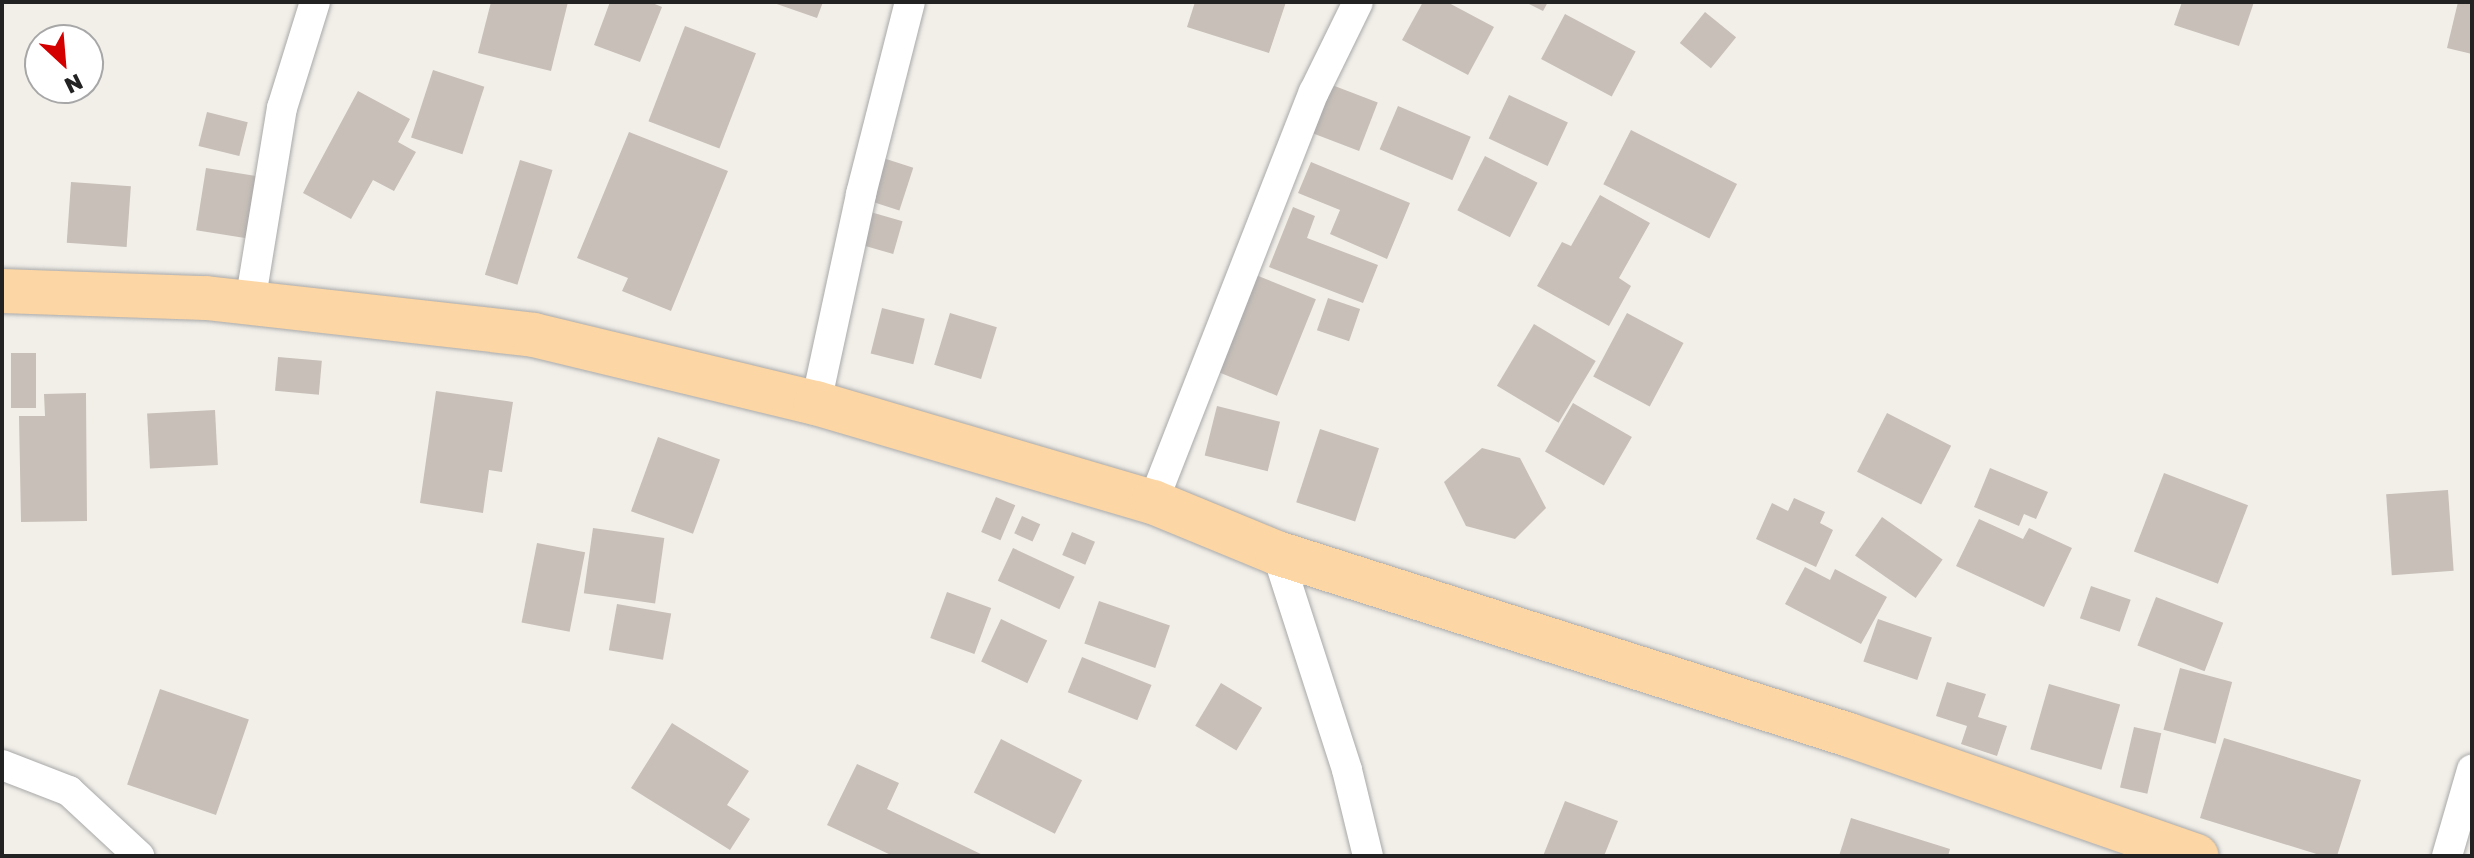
<!DOCTYPE html>
<style>
body{margin:0}
#map{position:relative;width:2474px;height:858px;overflow:hidden;background:#f2efe9;font-family:"Golos Text",sans-serif}
div>[style]{position:absolute}
[style*='--x']{left:calc(var(--x)*1px);top:calc(var(--y)*1px);width:calc(var(--w)*1px);rotate:calc(var(--a)*1deg)}
.building>*{inset:0;background:#c7bfb8;transform-origin:0 0}
.roads{filter:drop-shadow(0 0 2px #a9a9a9) drop-shadow(0 0 2px #a9a9a9)}
.minor>*{height:30px;margin:-15px;padding:0 15px;transform-origin:15px;border-radius:15px;background:#fff}
.primary>*{height:44px;margin:-22px;padding:0 22px;transform-origin:22px;border-radius:22px;background:#fcd6a4}
span{translate:-50% -50%;white-space:nowrap;text-align:center;line-height:1.15;-webkit-text-stroke:8px #fff;paint-order:stroke}
.frame{position:absolute;inset:0;border:4px solid #222;pointer-events:none}
.north{position:absolute;left:24px;top:24px;width:80px;height:80px;box-sizing:border-box;background:#fff;border:2px solid #a7a7a7;border-radius:50%;rotate:154deg;font-size:22px;font-weight:700;line-height:32px;text-align:center;color:#222}
.north::after{content:'';display:block;margin:auto;width:28px;height:36px;background:#d40000;clip-path:polygon(50% 0,100% 100%,50% 72%,0 100%)}
</style>
<div id="map">
<div class="building">
<i style="clip-path:polygon(491px 2px,568px 2px,551px 71px,478px 53px)"></i>
<i style="clip-path:polygon(610px 2px,650px 2px,662px 7px,640px 62px,594px 45px)"></i>
<i style="clip-path:polygon(771px 2px,823px 2px,817px 18px)"></i>
<i style="clip-path:polygon(1195px 2px,1286px 2px,1269px 53px,1187px 27px)"></i>
<i style="clip-path:polygon(1423px 2px,1447px 2px,1494px 27px,1468px 75px,1402px 40px)"></i>
<i style="clip-path:polygon(1525px 2px,1548px 2px,1543px 11px)"></i>
<i style="clip-path:polygon(2182px 2px,2254px 2px,2239px 46px,2174px 25px)"></i>
<i style="clip-path:polygon(2458px 2px,2472px 2px,2472px 54px,2447px 48px)"></i>
<i style="left:1705px;top:12px;width:40px;height:40px;rotate:39deg"></i>
<i style="left:1565px;top:14px;width:80px;height:51px;rotate:28deg"></i>
<i style="left:685px;top:26px;width:76px;height:102px;rotate:21deg"></i>
<i style="left:433px;top:70px;width:54px;height:71px;rotate:18deg"></i>
<i style="left:1332px;top:85px;width:49px;height:52px;rotate:21deg"></i>
<i style="clip-path:polygon(358px 91px,410px 119px,398px 142px,416px 152px,394px 191px,373px 180px,351px 219px,303px 193px)"></i>
<i style="left:1509px;top:95px;width:65px;height:48px;rotate:25deg"></i>
<i style="left:1398px;top:106px;width:79px;height:47px;rotate:23deg"></i>
<i style="left:207px;top:112px;width:42px;height:35px;rotate:14deg"></i>
<i style="left:1631px;top:130px;width:119px;height:61px;rotate:27deg"></i>
<i style="clip-path:polygon(629px 132px,728px 171px,671px 311px,622px 291px,628px 278px,577px 258px)"></i>
<i style="left:1485px;top:156px;width:59px;height:61px;rotate:27deg"></i>
<i style="left:880px;top:157px;width:35px;height:45px;rotate:18deg"></i>
<i style="left:520px;top:160px;width:34px;height:120px;rotate:17deg"></i>
<i style="clip-path:polygon(1311px 162px,1410px 203px,1387px 259px,1330px 234px,1340px 210px,1298px 193px)"></i>
<i style="left:206px;top:168px;width:51px;height:63px;rotate:9deg"></i>
<i style="left:71px;top:182px;width:60px;height:61px;rotate:4deg"></i>
<i style="clip-path:polygon(1600px 195px,1650px 223px,1619px 278px,1631px 286px,1609px 326px,1537px 286px,1562px 242px,1571px 246px)"></i>
<i style="clip-path:polygon(1293px 207px,1315px 216px,1307px 238px,1378px 265px,1363px 303px,1269px 267px)"></i>
<i style="left:867px;top:211px;width:37px;height:34px;rotate:16deg"></i>
<i style="left:1251px;top:273px;width:70px;height:104px;rotate:22deg"></i>
<i style="left:1328px;top:298px;width:34px;height:34px;rotate:19deg"></i>
<i style="left:882px;top:308px;width:44px;height:47px;rotate:14deg"></i>
<i style="left:950px;top:313px;width:49px;height:54px;rotate:17deg"></i>
<i style="left:1627px;top:313px;width:64px;height:72px;rotate:28deg"></i>
<i style="left:1534px;top:324px;width:72px;height:72px;rotate:31deg"></i>
<i style="left:11px;top:353px;width:25px;height:55px"></i>
<i style="left:278px;top:357px;width:44px;height:34px;rotate:5deg"></i>
<i style="clip-path:polygon(436px 391px,513px 402px,502px 472px,489px 470px,483px 513px,420px 503px)"></i>
<i style="clip-path:polygon(86px 393px,87px 521px,21px 522px,19px 416px,45px 416px,44px 394px)"></i>
<i style="left:1573px;top:403px;width:68px;height:56px;rotate:30deg"></i>
<i style="left:1217px;top:406px;width:65px;height:51px;rotate:14deg"></i>
<i style="left:215px;top:410px;width:55px;height:68px;rotate:87deg"></i>
<i style="left:1887px;top:413px;width:72px;height:66px;rotate:27deg"></i>
<i style="left:1320px;top:429px;width:62px;height:77px;rotate:18deg"></i>
<i style="left:658px;top:437px;width:66px;height:79px;rotate:20deg"></i>
<i style="clip-path:polygon(1482px 448px,1520px 458px,1546px 508px,1515px 539px,1466px 526px,1444px 482px)"></i>
<i style="clip-path:polygon(1990px 468px,2048px 492px,2036px 519px,2024px 514px,2019px 526px,1974px 507px)"></i>
<i style="left:2164px;top:473px;width:90px;height:84px;rotate:21deg"></i>
<i style="left:2448px;top:490px;width:81px;height:62px;rotate:86deg"></i>
<i style="left:996px;top:497px;width:21px;height:38px;rotate:23deg"></i>
<i style="clip-path:polygon(1794px 498px,1825px 512px,1820px 523px,1833px 530px,1816px 567px,1756px 539px,1772px 503px,1788px 511px)"></i>
<i style="left:1022px;top:516px;width:20px;height:19px;rotate:24deg"></i>
<i style="left:1882px;top:517px;width:74px;height:47px;rotate:35deg"></i>
<i style="clip-path:polygon(1979px 519px,2023px 539px,2029px 528px,2072px 548px,2044px 607px,1956px 566px)"></i>
<i style="left:593px;top:528px;width:72px;height:66px;rotate:8deg"></i>
<i style="left:1072px;top:532px;width:25px;height:25px;rotate:23deg"></i>
<i style="left:537px;top:543px;width:49px;height:81px;rotate:11deg"></i>
<i style="left:1013px;top:548px;width:68px;height:36px;rotate:25deg"></i>
<i style="clip-path:polygon(1805px 567px,1830px 580px,1835px 569px,1887px 597px,1861px 644px,1785px 604px)"></i>
<i style="left:2091px;top:586px;width:42px;height:34px;rotate:19deg"></i>
<i style="left:947px;top:592px;width:47px;height:49px;rotate:20deg"></i>
<i style="left:2156px;top:597px;width:72px;height:52px;rotate:21deg"></i>
<i style="left:1099px;top:601px;width:75px;height:45px;rotate:19deg"></i>
<i style="left:617px;top:604px;width:55px;height:47px;rotate:10deg"></i>
<i style="left:1001px;top:619px;width:51px;height:47px;rotate:25deg"></i>
<i style="left:1878px;top:619px;width:57px;height:45px;rotate:19deg"></i>
<i style="left:1082px;top:657px;width:75px;height:38px;rotate:22deg"></i>
<i style="left:2180px;top:668px;width:54px;height:64px;rotate:15deg"></i>
<i style="clip-path:polygon(1947px 682px,1986px 694px,1978px 717px,2007px 726px,1997px 756px,1961px 744px,1967px 726px,1936px 716px)"></i>
<i style="left:1221px;top:683px;width:48px;height:50px;rotate:31deg"></i>
<i style="left:2049px;top:684px;width:74px;height:68px;rotate:16deg"></i>
<i style="left:160px;top:689px;width:94px;height:101px;rotate:19deg"></i>
<i style="clip-path:polygon(672px 723px,749px 771px,727px 805px,750px 819px,730px 850px,631px 788px)"></i>
<i style="left:2134px;top:727px;width:28px;height:62px;rotate:13deg"></i>
<i style="clip-path:polygon(2224px 738px,2361px 780px,2337px 856px,2323px 856px,2200px 818px)"></i>
<i style="left:1001px;top:739px;width:91px;height:60px;rotate:27deg"></i>
<i style="clip-path:polygon(857px 764px,899px 783px,887px 809px,985px 856px,893px 856px,827px 825px)"></i>
<i style="clip-path:polygon(1565px 801px,1618px 821px,1604px 856px,1543px 856px)"></i>
<i style="clip-path:polygon(1851px 818px,1950px 849px,1948px 856px,1839px 856px)"></i>
</div>
<div class="roads">
<div class="minor">
<i style="--x:250;--y:303;--w:198;--a:-80.7"></i>
<i style="--x:282;--y:108;--w:111;--a:-72.7"></i>
<i style="--x:816;--y:403;--w:214;--a:-77.8"></i>
<i style="--x:861;--y:194;--w:198;--a:-75.7"></i>
<i style="--x:1153;--y:502;--w:440;--a:-68.6"></i>
<i style="--x:1314;--y:92;--w:100;--a:-63.9"></i>
<i style="--x:1277;--y:553;--w:228;--a:72.1"></i>
<i style="--x:1347;--y:770;--w:89;--a:76.3"></i>
<i style="--x:2;--y:765;--w:72;--a:21.2"></i>
<i style="--x:69;--y:791;--w:96;--a:42.9"></i>
<i style="--x:2447;--y:856;--w:90;--a:-73.8"></i>
</div>
<div class="primary">
<i style="--x:2;--y:291;--w:204;--a:2"></i>
<i style="--x:206;--y:298;--w:330;--a:6.4"></i>
<i style="--x:534;--y:335;--w:290;--a:13.6"></i>
<i style="--x:816;--y:403;--w:351;--a:16.4"></i>
<i style="--x:1153;--y:502;--w:134;--a:22.4"></i>
<i style="--x:1277;--y:553;--w:600;--a:17.65"></i>
<i style="--x:1849;--y:735;--w:368;--a:19.2"></i>
</div>
</div>
<div class="frame"></div>
<div class="north">N</div>
</div>
